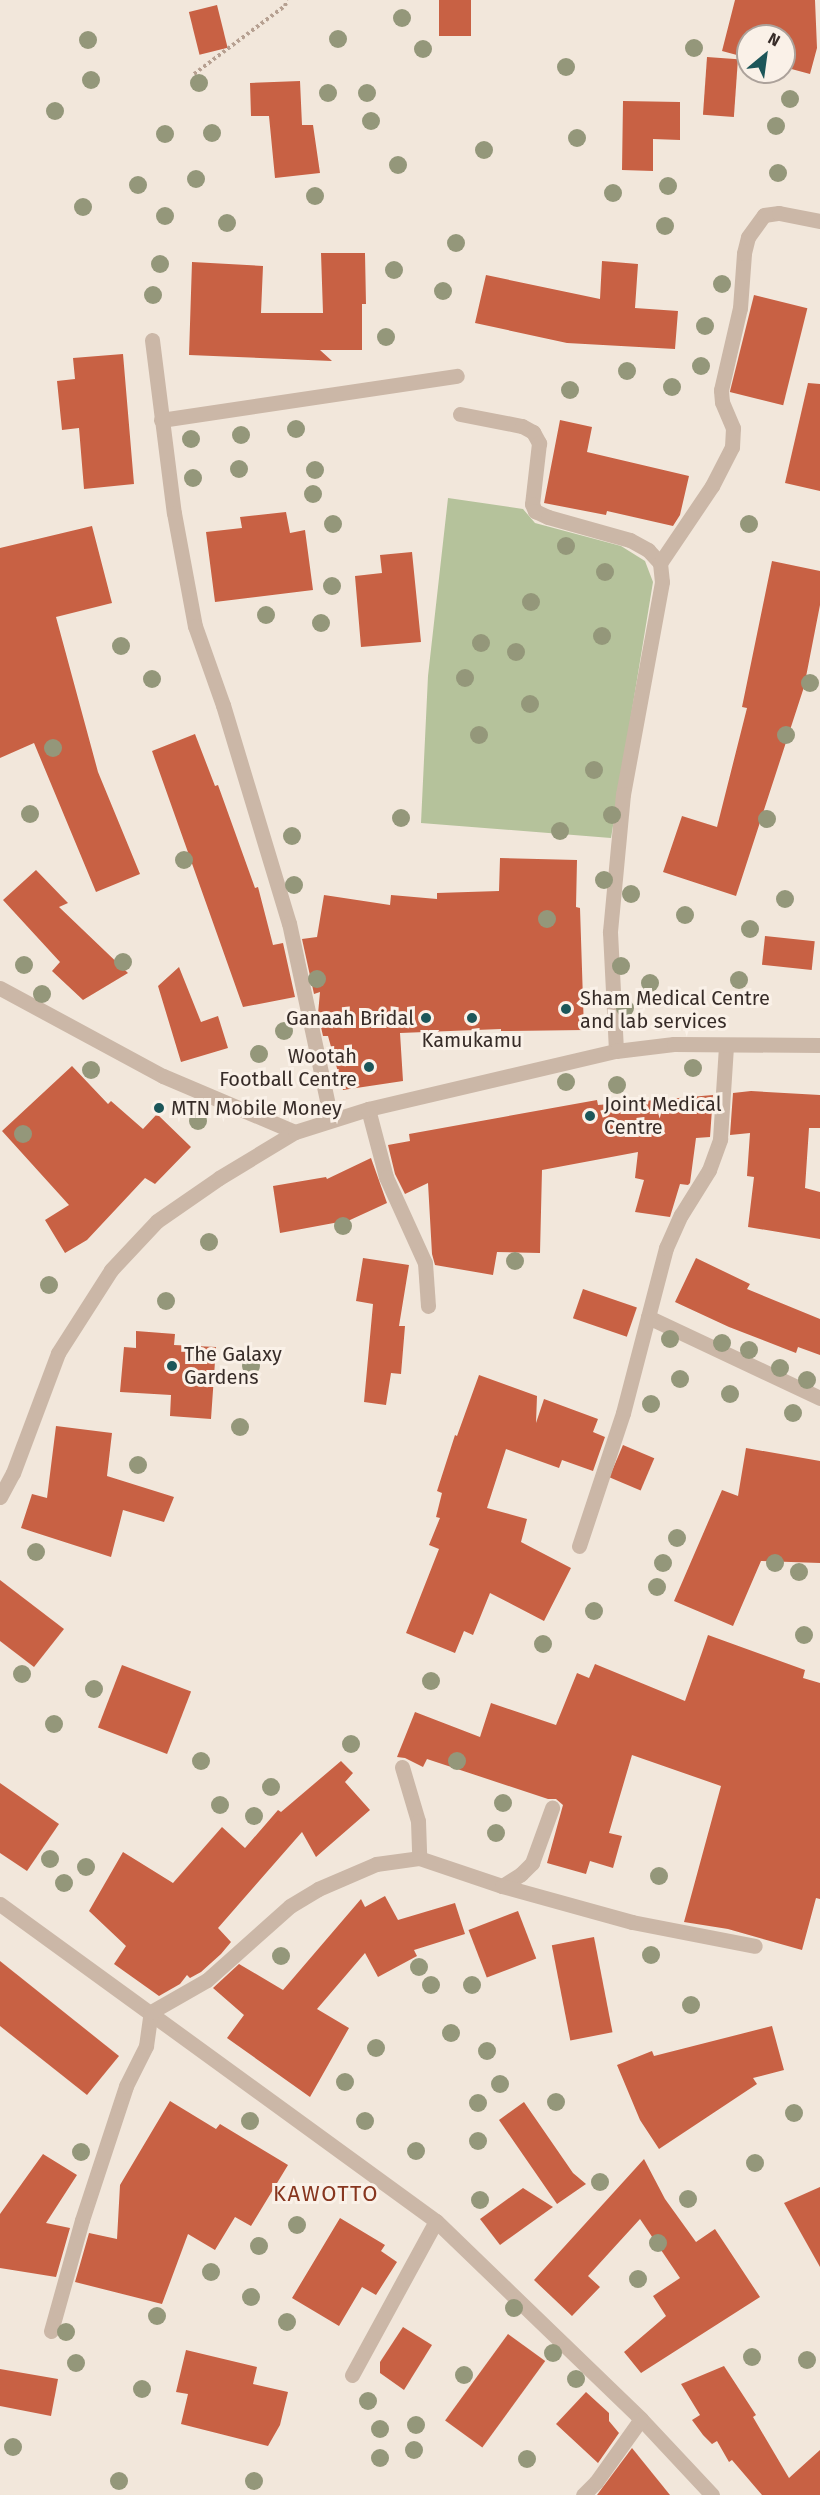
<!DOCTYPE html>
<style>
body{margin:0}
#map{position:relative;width:820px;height:2495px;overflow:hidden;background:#f2e7db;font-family:"Fira Sans",sans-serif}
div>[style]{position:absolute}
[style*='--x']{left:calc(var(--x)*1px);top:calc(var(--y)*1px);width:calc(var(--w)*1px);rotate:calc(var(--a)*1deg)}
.green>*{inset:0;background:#b5c29b}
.building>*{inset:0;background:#c86144;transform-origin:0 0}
.path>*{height:4px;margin-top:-2px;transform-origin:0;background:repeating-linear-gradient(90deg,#b6a091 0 3px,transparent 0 6px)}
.service>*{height:15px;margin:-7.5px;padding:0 7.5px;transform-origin:7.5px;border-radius:7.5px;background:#cbb7a7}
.minor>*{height:15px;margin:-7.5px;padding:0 7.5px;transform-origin:7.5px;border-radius:7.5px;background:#cbb7a7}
.tertiary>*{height:15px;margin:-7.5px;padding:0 7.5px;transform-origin:7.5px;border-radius:7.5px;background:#cbb7a7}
.trees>*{width:18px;height:18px;margin:-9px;border-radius:50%;background:#94977a}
.dots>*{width:16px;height:16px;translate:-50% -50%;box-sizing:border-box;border:3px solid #faf1e8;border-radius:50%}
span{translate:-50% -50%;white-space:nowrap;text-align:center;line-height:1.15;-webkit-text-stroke:6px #faf1e8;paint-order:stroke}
.poi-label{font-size:20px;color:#372c28}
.left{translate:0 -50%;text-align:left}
.right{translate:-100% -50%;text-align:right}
.quarter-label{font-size:22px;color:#87361f;letter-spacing:1.5px}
.north{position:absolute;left:736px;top:24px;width:60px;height:60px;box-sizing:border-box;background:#faf1e8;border:2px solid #aca29b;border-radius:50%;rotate:29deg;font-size:16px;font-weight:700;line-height:24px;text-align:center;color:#372c28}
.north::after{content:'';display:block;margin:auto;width:21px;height:27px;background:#1c5659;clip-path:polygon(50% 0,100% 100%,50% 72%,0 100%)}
</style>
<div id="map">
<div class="green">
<i style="clip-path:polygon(448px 498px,523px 509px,535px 523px,621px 546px,645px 561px,653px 582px,611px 838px,421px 823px,428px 676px)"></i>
</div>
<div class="building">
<i style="left:439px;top:0;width:32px;height:36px"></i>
<i style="clip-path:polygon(735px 0,815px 0,817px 48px,810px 74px,784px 67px,784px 36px,748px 36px,748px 58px,722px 51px)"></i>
<i style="left:217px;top:5px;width:44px;height:29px;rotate:76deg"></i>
<i style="left:707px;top:57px;width:31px;height:58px;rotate:4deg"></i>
<i style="clip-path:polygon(300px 81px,302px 125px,313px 125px,320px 173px,275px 178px,269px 116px,251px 116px,250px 83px)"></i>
<i style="clip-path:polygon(623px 101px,680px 102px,680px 140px,653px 139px,653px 171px,622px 170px)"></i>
<i style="clip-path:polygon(321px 253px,365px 253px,366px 304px,362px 304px,362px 350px,320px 350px,332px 361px,189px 355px,192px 262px,263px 266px,261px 313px,323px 313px)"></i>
<i style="clip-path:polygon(602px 261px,638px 264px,635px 308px,678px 311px,675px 349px,567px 343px,475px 323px,486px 275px,600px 299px)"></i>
<i style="left:754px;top:295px;width:55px;height:100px;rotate:14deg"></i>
<i style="clip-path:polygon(123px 354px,134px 484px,84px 489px,79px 428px,62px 430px,57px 381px,75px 379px,73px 358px)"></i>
<i style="clip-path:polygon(808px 383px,820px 384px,820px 491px,785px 483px)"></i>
<i style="clip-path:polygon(560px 420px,592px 427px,587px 452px,689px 476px,680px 515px,673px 526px,607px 511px,606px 515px,544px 503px)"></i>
<i style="clip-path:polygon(286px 512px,290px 533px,305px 530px,313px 590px,215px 602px,206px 532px,242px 528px,240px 517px)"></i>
<i style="clip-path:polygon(92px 526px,112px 603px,56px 617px,98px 772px,140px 874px,96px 892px,34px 743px,0 758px,0 548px)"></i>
<i style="clip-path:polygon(412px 552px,421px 642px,361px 647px,355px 576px,382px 573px,380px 555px)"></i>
<i style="clip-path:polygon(772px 561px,820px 571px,820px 605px,804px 687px,736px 896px,663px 872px,682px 816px,717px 827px,747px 708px,742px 707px)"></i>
<i style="clip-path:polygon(195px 734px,215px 786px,218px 785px,255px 888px,258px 887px,273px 945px,283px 943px,295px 997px,243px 1007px,152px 751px)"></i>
<i style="clip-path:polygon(500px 858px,577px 860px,576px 907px,580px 908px,584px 1030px,501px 1031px,501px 1029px,400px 1033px,403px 1081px,343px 1090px,328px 1036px,323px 1036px,318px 1014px,320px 992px,314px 994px,302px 939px,317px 937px,324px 895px,390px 905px,391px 895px,437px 899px,437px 893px,499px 891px)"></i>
<i style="clip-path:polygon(36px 870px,68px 903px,59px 907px,128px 973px,83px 1000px,52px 971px,60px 962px,3px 900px)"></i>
<i style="left:765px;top:936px;width:50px;height:29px;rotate:6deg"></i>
<i style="clip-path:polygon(179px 967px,201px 1022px,218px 1016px,228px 1048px,181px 1062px,158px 986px)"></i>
<i style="clip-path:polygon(72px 1066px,108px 1104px,111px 1101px,143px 1129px,157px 1114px,191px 1147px,155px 1184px,145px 1178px,87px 1240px,65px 1253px,45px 1220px,69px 1205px,2px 1131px)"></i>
<i style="clip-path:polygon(751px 1091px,820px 1095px,820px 1128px,809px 1128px,805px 1188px,820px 1192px,820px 1239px,748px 1227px,754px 1177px,747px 1176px,750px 1133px,730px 1135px,733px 1093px)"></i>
<i style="clip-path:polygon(713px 1095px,710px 1137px,696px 1138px,690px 1183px,688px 1185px,680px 1184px,670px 1217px,635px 1212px,644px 1180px,635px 1178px,638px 1152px,542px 1170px,540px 1253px,497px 1252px,493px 1275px,435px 1265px,432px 1254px,428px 1183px,405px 1194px,395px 1174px,388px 1145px,410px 1141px,409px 1134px,597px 1100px,598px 1105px)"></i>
<i style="clip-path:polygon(371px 1158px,387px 1203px,350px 1220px,280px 1233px,273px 1186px,326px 1177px,327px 1179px)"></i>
<i style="clip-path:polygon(363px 1258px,409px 1265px,399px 1326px,405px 1326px,401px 1374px,391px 1373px,386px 1405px,364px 1402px,373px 1304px,356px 1301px)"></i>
<i style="clip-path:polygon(696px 1258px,750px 1284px,747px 1289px,820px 1319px,820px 1355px,798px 1347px,796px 1353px,729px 1327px,675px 1302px)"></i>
<i style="left:583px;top:1289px;width:57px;height:31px;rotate:19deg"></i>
<i style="clip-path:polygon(136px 1331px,175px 1334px,174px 1345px,216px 1347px,211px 1419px,170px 1416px,171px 1395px,120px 1392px,124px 1347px,136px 1348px)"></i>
<i style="clip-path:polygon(479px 1375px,537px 1396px,536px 1423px,544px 1399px,598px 1419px,593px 1432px,605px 1437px,593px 1471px,562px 1460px,559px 1468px,506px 1449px,487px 1508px,527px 1519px,521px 1542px,571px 1568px,544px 1621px,490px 1593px,473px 1635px,464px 1631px,455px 1653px,406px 1633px,439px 1549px,429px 1545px,440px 1518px,436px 1517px,442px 1493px,437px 1491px,455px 1435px,457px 1436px)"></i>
<i style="clip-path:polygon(56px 1426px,112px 1433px,107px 1476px,174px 1497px,164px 1522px,123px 1510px,111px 1557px,21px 1528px,32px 1494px,47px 1498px)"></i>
<i style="left:623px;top:1445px;width:34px;height:35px;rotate:23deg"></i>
<i style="clip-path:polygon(746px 1448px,820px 1461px,820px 1563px,761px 1561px,733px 1626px,674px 1601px,722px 1490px,738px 1496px)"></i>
<i style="clip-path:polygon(0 1580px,64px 1629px,34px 1667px,0 1641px)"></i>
<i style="clip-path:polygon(708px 1635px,805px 1670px,803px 1678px,820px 1683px,820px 1899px,816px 1898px,802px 1950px,728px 1929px,684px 1922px,721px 1786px,632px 1755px,609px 1833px,622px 1836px,613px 1868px,590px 1861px,586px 1874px,547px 1863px,563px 1805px,556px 1799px,548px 1799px,427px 1759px,423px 1767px,405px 1758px,397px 1757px,415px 1712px,480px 1737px,491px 1703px,556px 1725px,577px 1673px,589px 1678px,595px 1664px,685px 1701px)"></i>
<i style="left:122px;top:1665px;width:74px;height:67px;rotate:21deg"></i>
<i style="clip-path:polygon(341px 1761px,353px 1773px,345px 1782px,370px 1810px,316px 1857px,302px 1832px,218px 1928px,231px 1942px,221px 1954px,201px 1972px,190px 1978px,187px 1975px,180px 1984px,159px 1996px,114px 1964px,126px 1946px,89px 1911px,123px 1852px,173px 1883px,222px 1827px,245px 1848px,278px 1810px,281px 1812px)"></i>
<i style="clip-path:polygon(0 1783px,59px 1824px,27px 1871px,0 1853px)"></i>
<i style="clip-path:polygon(385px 1896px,398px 1920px,455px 1903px,465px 1934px,414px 1950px,417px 1956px,378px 1977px,365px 1953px,317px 2009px,349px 2028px,310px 2097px,227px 2038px,244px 2015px,213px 1988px,239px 1964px,283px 1990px,361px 1899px,365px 1907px)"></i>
<i style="left:518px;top:1911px;width:51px;height:53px;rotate:69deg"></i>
<i style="left:594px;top:1937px;width:97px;height:43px;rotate:79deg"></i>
<i style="clip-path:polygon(0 1961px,119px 2056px,87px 2095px,0 2026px)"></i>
<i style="clip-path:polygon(772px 2026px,784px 2070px,753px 2078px,757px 2084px,659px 2149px,640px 2120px,617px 2065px,652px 2051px,654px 2056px)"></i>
<i style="clip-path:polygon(170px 2101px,216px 2129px,220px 2124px,288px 2165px,251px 2226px,235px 2217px,215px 2250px,188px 2234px,162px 2304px,75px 2282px,89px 2233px,117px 2239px,120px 2185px)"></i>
<i style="clip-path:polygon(524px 2102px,573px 2173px,586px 2184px,557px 2204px,499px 2120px)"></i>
<i style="clip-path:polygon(43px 2154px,77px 2175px,46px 2223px,70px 2228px,56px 2277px,0 2268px,0 2214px)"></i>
<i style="clip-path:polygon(644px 2159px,665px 2199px,696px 2242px,715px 2229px,760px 2297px,641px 2373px,624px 2352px,666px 2316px,653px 2296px,680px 2278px,640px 2219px,588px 2276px,600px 2287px,572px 2316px,534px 2280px)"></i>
<i style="clip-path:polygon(820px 2187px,820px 2267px,784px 2203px)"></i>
<i style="clip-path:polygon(523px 2188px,553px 2207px,500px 2245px,480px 2219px)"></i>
<i style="clip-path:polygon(340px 2218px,385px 2245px,381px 2251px,397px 2262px,376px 2295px,362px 2287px,339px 2326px,292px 2298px)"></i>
<i style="clip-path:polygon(403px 2327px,432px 2345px,404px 2390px,380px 2373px,380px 2362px)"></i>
<i style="left:508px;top:2334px;width:46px;height:107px;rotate:36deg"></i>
<i style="clip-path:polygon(186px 2350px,257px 2367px,253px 2384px,288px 2392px,280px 2425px,268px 2446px,181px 2424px,188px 2394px,176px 2392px)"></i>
<i style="clip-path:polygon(724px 2366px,756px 2415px,753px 2417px,789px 2478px,820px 2450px,820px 2495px,762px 2495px,732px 2460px,729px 2462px,717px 2441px,712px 2444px,703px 2435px,692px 2420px,700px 2415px,681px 2384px)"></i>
<i style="clip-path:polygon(0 2369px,58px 2379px,51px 2416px,0 2406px)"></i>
<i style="clip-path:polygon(586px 2392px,609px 2413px,609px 2421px,619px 2433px,598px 2463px,556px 2424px)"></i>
<i style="clip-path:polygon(632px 2448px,670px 2495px,597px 2495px)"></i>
</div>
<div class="path">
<i style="--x:194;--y:74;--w:114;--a:-36.8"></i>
<i style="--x:285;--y:6;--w:6;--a:-72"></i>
</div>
<div class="service">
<i style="--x:161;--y:420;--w:299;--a:-8.5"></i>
<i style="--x:402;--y:1767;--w:56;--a:73.5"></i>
<i style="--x:418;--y:1821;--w:37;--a:88"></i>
<i style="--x:502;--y:1886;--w:22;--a:-32"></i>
<i style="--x:521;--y:1874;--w:16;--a:-45"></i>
<i style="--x:532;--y:1863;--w:59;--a:-70"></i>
</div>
<div class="minor">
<i style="--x:152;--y:340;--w:174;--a:82.8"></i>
<i style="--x:174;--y:513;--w:115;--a:79.5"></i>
<i style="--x:195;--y:626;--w:84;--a:70.5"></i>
<i style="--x:223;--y:705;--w:228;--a:73.2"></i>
<i style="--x:289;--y:923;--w:200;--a:77.9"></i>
<i style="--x:460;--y:414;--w:63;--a:11"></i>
<i style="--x:522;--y:426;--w:13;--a:29"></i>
<i style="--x:533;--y:432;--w:13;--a:61"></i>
<i style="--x:539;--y:443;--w:61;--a:96.5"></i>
<i style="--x:532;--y:504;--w:8;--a:67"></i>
<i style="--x:535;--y:511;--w:14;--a:25"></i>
<i style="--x:548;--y:517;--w:85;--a:15.7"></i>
<i style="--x:630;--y:540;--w:21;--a:29"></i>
<i style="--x:648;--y:550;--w:18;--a:47"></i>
<i style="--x:660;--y:563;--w:19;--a:84"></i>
<i style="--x:662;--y:582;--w:216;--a:100.4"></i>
<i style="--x:623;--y:794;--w:139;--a:95.4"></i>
<i style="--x:610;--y:932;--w:119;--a:87.1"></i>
<i style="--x:660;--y:563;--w:93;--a:-56"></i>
<i style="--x:712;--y:486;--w:44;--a:-62.9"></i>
<i style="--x:732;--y:447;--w:19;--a:-87"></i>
<i style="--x:733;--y:428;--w:28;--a:-113"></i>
<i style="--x:722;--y:402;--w:12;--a:-95"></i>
<i style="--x:721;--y:390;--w:84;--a:-77"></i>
<i style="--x:740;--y:308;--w:55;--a:-85.8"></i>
<i style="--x:744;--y:253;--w:16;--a:-76"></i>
<i style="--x:748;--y:237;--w:27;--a:-54"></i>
<i style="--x:764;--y:215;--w:15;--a:-8"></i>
<i style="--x:779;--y:213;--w:42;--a:11"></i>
<i style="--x:368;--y:1109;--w:70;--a:75.2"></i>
<i style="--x:386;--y:1177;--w:94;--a:65.6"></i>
<i style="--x:425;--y:1263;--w:43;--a:86"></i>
<i style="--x:648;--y:1317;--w:190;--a:25.2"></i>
<i style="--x:579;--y:1546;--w:140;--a:-71.7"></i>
<i style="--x:623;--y:1413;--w:171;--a:-75.4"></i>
<i style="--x:666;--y:1248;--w:36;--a:-66"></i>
<i style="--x:681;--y:1215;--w:53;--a:-58.1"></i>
<i style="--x:709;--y:1170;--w:33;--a:-70"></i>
<i style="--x:720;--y:1139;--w:94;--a:-86.3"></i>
<i style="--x:0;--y:1904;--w:539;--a:36.02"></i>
<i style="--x:436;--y:2221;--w:285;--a:44"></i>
<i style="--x:641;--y:2419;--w:104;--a:46.9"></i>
<i style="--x:51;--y:2331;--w:115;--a:-74.4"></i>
<i style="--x:82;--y:2220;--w:141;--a:-71.8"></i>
<i style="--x:126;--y:2086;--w:45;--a:-63.4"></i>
<i style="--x:146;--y:2046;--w:34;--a:-82"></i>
<i style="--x:151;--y:2012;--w:64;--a:-29.7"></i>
<i style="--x:207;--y:1980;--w:111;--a:-41.7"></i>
<i style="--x:290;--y:1906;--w:33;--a:-31"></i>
<i style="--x:318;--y:1889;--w:63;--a:-23.3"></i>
<i style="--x:376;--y:1864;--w:43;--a:-7.9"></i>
<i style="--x:419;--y:1858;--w:88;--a:18.6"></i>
<i style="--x:502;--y:1886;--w:135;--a:15.5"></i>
<i style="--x:632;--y:1922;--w:125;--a:11"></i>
<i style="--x:352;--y:2375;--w:175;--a:-61.4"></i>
<i style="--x:583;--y:2495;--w:18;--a:-45"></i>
<i style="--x:596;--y:2482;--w:77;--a:-54.5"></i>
</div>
<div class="tertiary">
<i style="--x:0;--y:988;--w:185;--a:28.4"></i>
<i style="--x:163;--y:1076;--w:143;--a:23"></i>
<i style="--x:0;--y:1497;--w:27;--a:-62"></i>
<i style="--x:13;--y:1473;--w:128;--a:-69.4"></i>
<i style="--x:58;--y:1353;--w:98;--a:-57.4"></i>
<i style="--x:111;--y:1270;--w:67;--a:-46.8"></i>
<i style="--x:157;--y:1221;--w:75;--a:-34.7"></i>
<i style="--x:219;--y:1178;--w:89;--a:-31.2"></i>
<i style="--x:295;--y:1132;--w:77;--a:-17.5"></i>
<i style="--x:368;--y:1109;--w:255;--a:-13.2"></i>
<i style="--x:616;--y:1051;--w:58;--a:-6.9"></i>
<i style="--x:674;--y:1044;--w:146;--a:0.4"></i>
</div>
<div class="trees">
<i style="left:402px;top:18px"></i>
<i style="left:338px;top:39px"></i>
<i style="left:88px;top:40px"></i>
<i style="left:694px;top:48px"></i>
<i style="left:423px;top:49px"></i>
<i style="left:566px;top:67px"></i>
<i style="left:91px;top:80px"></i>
<i style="left:199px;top:83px"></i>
<i style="left:328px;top:93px"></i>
<i style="left:367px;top:93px"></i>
<i style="left:790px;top:99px"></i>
<i style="left:55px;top:111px"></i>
<i style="left:371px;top:121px"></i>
<i style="left:776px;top:126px"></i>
<i style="left:212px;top:133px"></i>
<i style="left:165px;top:134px"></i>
<i style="left:577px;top:138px"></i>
<i style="left:484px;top:150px"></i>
<i style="left:398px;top:165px"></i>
<i style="left:778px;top:173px"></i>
<i style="left:196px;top:179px"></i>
<i style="left:138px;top:185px"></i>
<i style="left:668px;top:186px"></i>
<i style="left:613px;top:193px"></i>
<i style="left:315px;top:196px"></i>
<i style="left:83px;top:207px"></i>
<i style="left:165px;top:216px"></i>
<i style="left:227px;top:223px"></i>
<i style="left:665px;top:226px"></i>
<i style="left:456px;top:243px"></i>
<i style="left:160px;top:264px"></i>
<i style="left:394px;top:270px"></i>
<i style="left:722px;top:284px"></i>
<i style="left:443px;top:291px"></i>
<i style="left:153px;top:295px"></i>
<i style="left:705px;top:326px"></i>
<i style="left:386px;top:337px"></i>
<i style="left:701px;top:366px"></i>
<i style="left:627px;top:371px"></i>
<i style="left:672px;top:387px"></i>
<i style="left:570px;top:390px"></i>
<i style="left:296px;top:429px"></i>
<i style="left:241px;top:435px"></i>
<i style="left:191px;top:439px"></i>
<i style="left:239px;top:469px"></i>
<i style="left:315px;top:470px"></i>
<i style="left:193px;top:478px"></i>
<i style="left:313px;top:494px"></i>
<i style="left:333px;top:524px"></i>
<i style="left:749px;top:524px"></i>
<i style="left:566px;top:546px"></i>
<i style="left:605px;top:572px"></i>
<i style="left:332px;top:586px"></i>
<i style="left:531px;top:602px"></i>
<i style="left:266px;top:615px"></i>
<i style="left:321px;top:623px"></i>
<i style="left:602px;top:636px"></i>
<i style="left:481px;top:643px"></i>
<i style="left:121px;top:646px"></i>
<i style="left:516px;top:652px"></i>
<i style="left:465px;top:678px"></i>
<i style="left:152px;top:679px"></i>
<i style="left:810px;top:683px"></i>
<i style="left:530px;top:704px"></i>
<i style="left:479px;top:735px"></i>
<i style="left:786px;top:735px"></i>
<i style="left:53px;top:748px"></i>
<i style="left:594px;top:770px"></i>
<i style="left:30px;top:814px"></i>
<i style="left:612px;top:815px"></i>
<i style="left:401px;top:818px"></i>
<i style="left:767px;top:819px"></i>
<i style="left:560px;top:831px"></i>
<i style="left:292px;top:836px"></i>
<i style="left:184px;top:860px"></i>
<i style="left:604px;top:880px"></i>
<i style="left:294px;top:885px"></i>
<i style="left:631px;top:894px"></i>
<i style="left:785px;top:899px"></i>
<i style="left:685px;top:915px"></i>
<i style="left:547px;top:919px"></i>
<i style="left:750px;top:929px"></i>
<i style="left:123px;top:962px"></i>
<i style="left:24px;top:965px"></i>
<i style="left:621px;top:966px"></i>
<i style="left:317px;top:979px"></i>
<i style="left:739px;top:980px"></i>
<i style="left:650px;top:983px"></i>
<i style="left:42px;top:994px"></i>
<i style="left:625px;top:1008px"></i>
<i style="left:284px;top:1031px"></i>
<i style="left:259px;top:1054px"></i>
<i style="left:693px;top:1068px"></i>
<i style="left:91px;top:1070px"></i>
<i style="left:566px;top:1082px"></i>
<i style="left:617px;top:1085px"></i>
<i style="left:198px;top:1121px"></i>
<i style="left:23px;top:1134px"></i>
<i style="left:343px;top:1226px"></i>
<i style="left:209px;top:1242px"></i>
<i style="left:515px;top:1261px"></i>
<i style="left:49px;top:1285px"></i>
<i style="left:166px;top:1301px"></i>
<i style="left:670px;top:1339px"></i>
<i style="left:722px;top:1343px"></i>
<i style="left:749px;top:1350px"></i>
<i style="left:251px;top:1366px"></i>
<i style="left:780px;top:1368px"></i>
<i style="left:680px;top:1379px"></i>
<i style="left:807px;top:1380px"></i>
<i style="left:730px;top:1394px"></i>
<i style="left:651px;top:1404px"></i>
<i style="left:793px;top:1413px"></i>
<i style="left:240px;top:1427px"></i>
<i style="left:138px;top:1465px"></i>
<i style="left:677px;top:1538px"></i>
<i style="left:36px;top:1552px"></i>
<i style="left:663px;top:1563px"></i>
<i style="left:775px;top:1563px"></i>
<i style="left:799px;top:1572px"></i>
<i style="left:657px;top:1587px"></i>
<i style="left:594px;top:1611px"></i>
<i style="left:804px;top:1635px"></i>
<i style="left:543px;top:1644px"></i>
<i style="left:22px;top:1674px"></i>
<i style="left:431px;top:1681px"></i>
<i style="left:94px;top:1689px"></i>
<i style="left:54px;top:1724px"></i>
<i style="left:351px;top:1744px"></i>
<i style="left:201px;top:1761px"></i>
<i style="left:457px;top:1761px"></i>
<i style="left:271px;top:1787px"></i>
<i style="left:503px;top:1803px"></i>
<i style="left:220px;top:1805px"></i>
<i style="left:254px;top:1816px"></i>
<i style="left:496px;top:1833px"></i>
<i style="left:50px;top:1859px"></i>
<i style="left:86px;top:1867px"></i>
<i style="left:659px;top:1876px"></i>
<i style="left:64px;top:1883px"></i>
<i style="left:651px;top:1955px"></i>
<i style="left:281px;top:1956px"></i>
<i style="left:419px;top:1967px"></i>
<i style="left:431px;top:1985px"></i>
<i style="left:472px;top:1985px"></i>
<i style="left:691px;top:2005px"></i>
<i style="left:451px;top:2033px"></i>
<i style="left:376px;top:2048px"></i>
<i style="left:487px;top:2051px"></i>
<i style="left:345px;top:2082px"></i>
<i style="left:500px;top:2084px"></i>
<i style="left:556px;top:2102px"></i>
<i style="left:478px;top:2103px"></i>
<i style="left:794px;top:2113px"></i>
<i style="left:250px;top:2121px"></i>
<i style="left:365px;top:2121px"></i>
<i style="left:478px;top:2141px"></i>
<i style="left:416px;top:2151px"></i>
<i style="left:81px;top:2152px"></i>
<i style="left:755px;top:2163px"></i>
<i style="left:600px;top:2182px"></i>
<i style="left:688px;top:2199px"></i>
<i style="left:480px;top:2200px"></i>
<i style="left:297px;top:2225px"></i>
<i style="left:658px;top:2243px"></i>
<i style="left:259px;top:2246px"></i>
<i style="left:211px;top:2272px"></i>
<i style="left:638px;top:2279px"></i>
<i style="left:251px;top:2297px"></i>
<i style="left:514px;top:2308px"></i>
<i style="left:157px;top:2316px"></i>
<i style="left:287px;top:2322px"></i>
<i style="left:66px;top:2332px"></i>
<i style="left:553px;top:2353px"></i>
<i style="left:752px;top:2357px"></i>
<i style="left:807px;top:2360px"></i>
<i style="left:76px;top:2363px"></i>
<i style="left:464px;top:2375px"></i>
<i style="left:576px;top:2379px"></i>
<i style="left:142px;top:2389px"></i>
<i style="left:368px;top:2401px"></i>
<i style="left:416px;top:2425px"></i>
<i style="left:380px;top:2429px"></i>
<i style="left:13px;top:2447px"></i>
<i style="left:414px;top:2450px"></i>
<i style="left:380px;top:2458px"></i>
<i style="left:527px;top:2459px"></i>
<i style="left:119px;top:2481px"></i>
<i style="left:254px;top:2481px"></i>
</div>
<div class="dots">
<i style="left:566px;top:1009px;background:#1c5659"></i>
<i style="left:426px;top:1018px;background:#1c5659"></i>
<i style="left:472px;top:1018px;background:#1c5659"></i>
<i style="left:369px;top:1067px;background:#1c5659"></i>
<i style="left:159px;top:1108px;background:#1c5659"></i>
<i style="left:590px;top:1116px;background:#1c5659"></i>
<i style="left:172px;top:1366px;background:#1c5659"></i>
</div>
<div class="poi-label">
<span class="left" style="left:580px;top:1010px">Sham Medical Centre<br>and lab services</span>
<span class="right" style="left:414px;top:1018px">Ganaah Bridal</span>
<span style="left:472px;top:1040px">Kamukamu</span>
<span class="right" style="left:357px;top:1068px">Wootah<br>Football Centre</span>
<span class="left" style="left:604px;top:1116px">Joint Medical<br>Centre</span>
<span class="left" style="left:171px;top:1108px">MTN Mobile Money</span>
<span class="left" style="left:184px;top:1366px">The Galaxy<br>Gardens</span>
</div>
<div class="quarter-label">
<span style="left:326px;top:2194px">KAWOTTO</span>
</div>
<div class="north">N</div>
</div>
